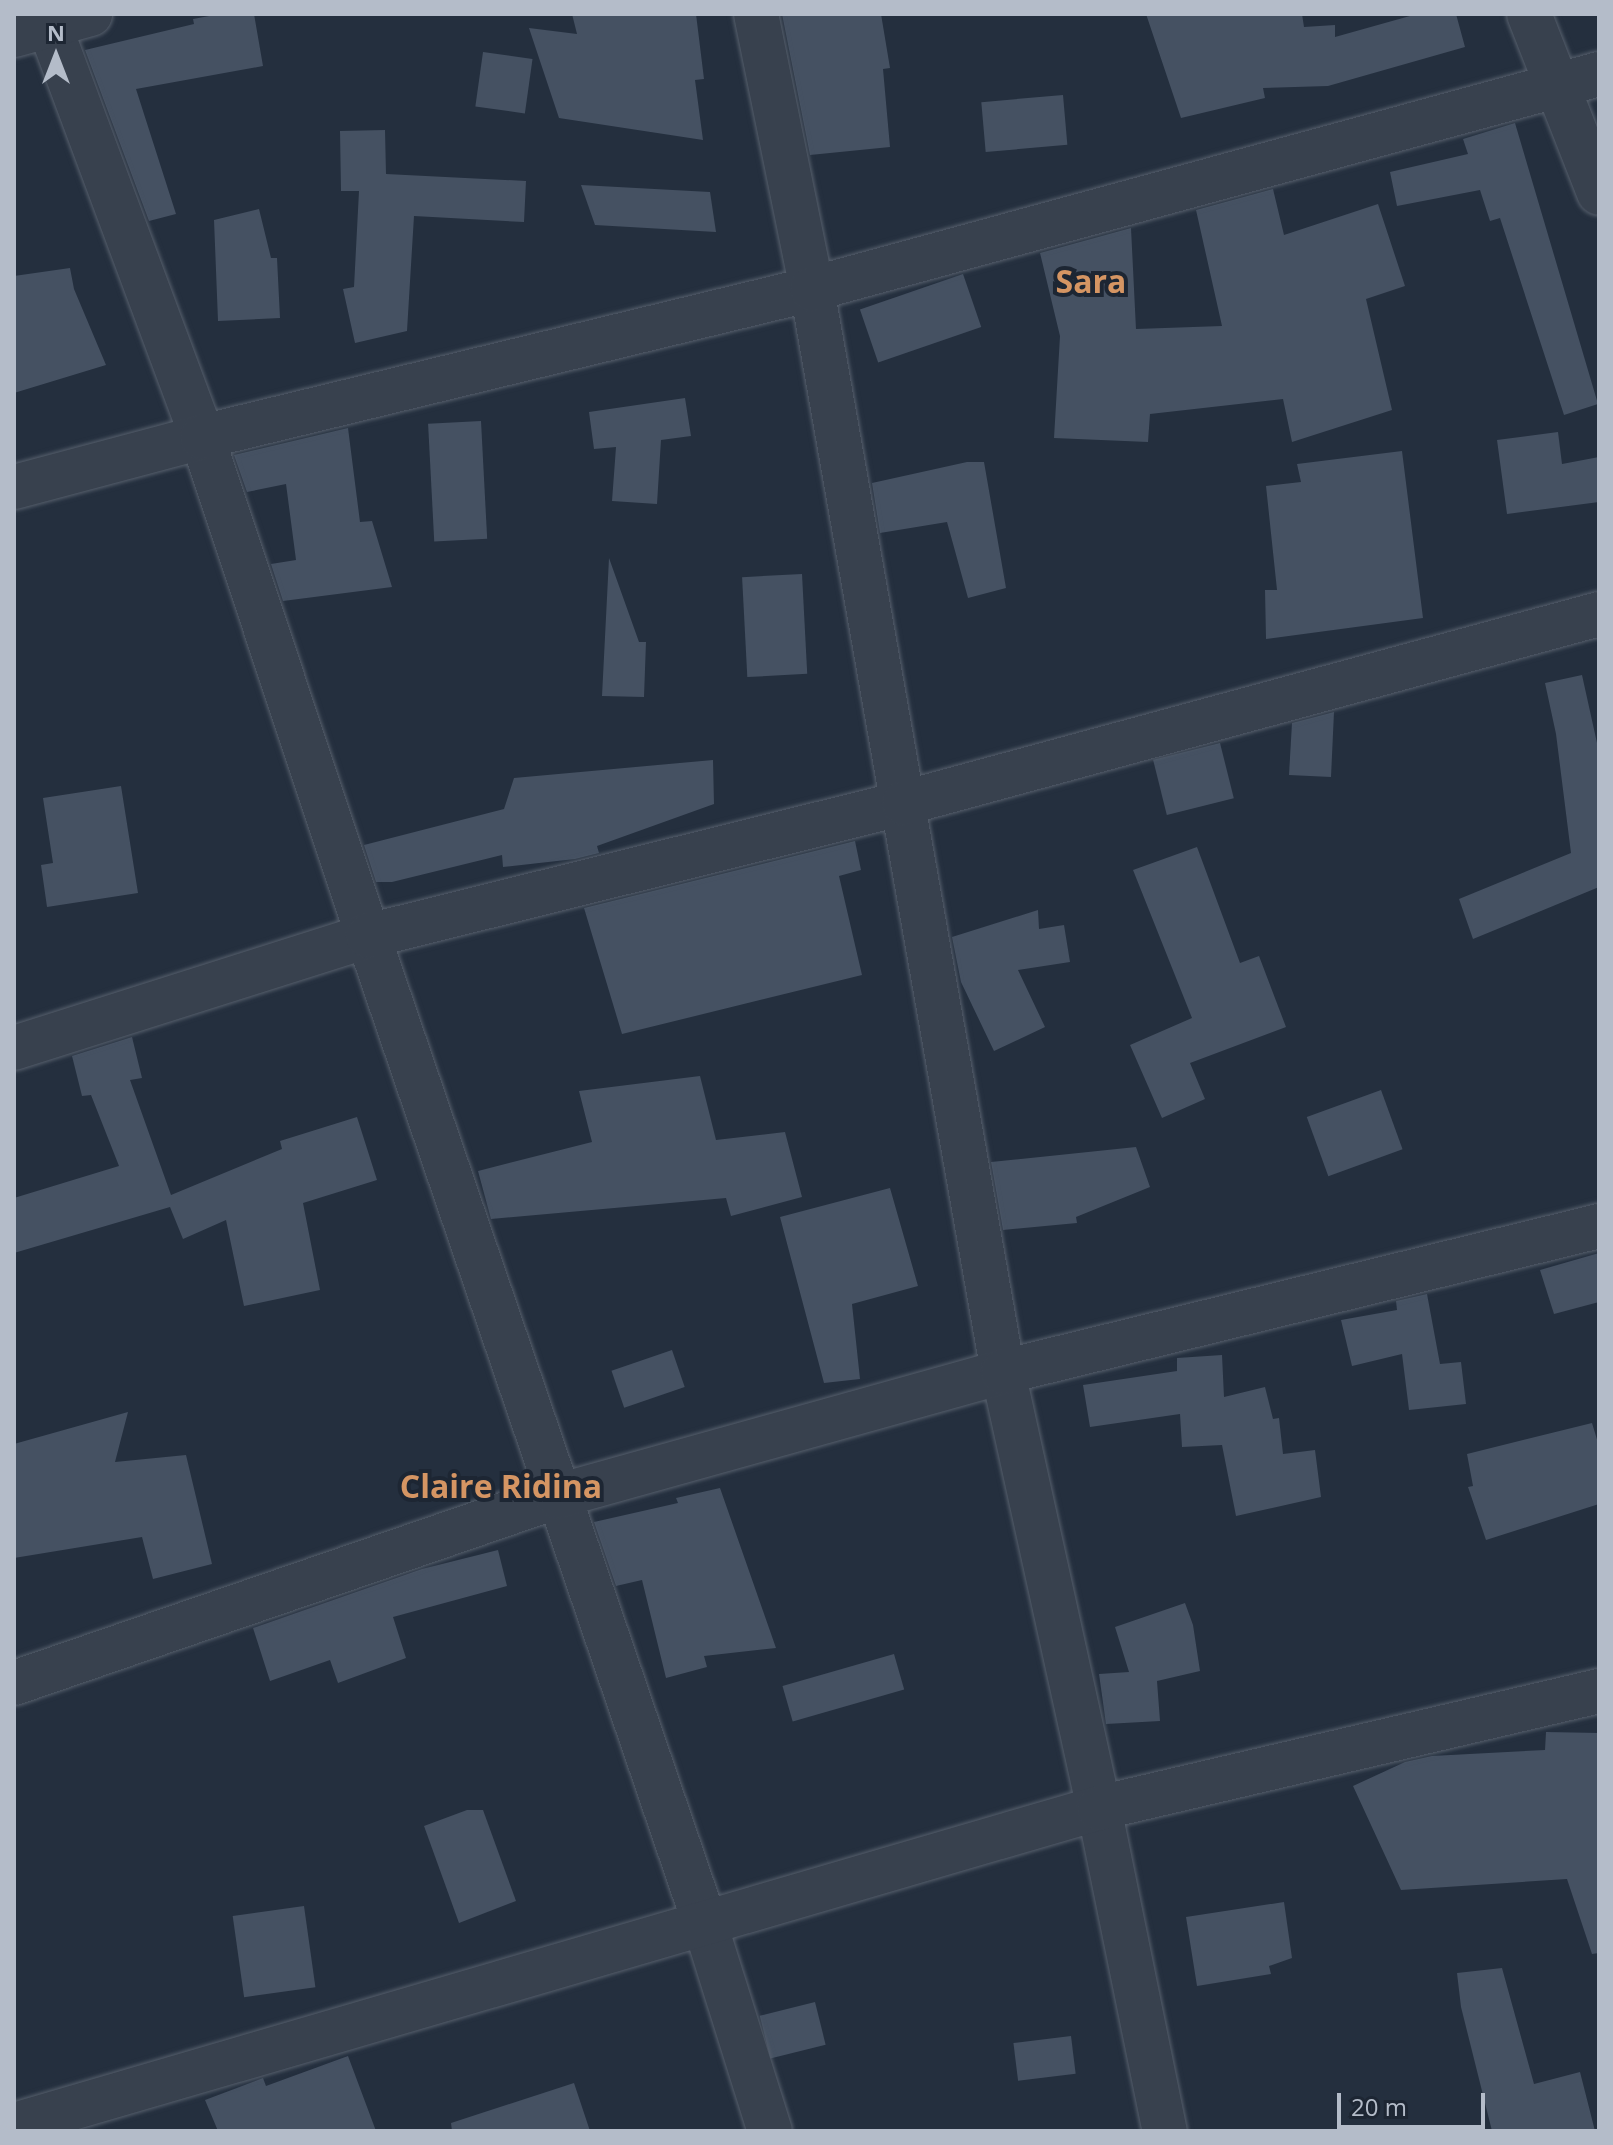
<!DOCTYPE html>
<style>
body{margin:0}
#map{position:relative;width:1613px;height:2145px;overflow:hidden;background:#242f3e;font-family:"Open Sans",sans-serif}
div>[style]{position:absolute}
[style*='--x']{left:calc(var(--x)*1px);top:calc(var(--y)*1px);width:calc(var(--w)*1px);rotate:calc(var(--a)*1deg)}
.building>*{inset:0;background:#455162;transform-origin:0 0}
.roads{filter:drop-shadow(0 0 2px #565f6c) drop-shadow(0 0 2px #565f6c)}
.minor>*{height:44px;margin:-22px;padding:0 22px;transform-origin:22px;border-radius:22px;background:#38414e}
span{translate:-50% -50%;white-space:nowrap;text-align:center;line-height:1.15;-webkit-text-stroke:8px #1d2633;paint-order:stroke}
.district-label{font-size:32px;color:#d59563;font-weight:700}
.frame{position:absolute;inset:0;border:16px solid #b4bcc9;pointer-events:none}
.north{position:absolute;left:16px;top:16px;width:80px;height:80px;-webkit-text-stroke:6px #1d2633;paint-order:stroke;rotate:0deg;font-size:22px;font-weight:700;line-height:32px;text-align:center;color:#b4bcc9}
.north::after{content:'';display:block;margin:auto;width:28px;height:36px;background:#b4bcc9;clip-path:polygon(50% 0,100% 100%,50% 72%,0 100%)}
.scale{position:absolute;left:1337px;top:2093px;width:148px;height:36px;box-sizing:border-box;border:4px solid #b4bcc9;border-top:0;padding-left:10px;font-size:24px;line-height:28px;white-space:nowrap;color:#b4bcc9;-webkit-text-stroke:6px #1d2633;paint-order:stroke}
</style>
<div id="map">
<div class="building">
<i style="clip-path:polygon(220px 14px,254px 14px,263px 66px,136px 89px,176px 214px,149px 221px,85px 50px,194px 24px,193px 19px)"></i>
<i style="clip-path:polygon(572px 14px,696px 14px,704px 79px,695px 80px,703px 140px,559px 118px,529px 28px,577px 34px)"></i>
<i style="clip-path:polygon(782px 14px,881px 14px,890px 68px,883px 69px,890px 147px,810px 155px)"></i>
<i style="clip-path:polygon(1146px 14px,1302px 14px,1304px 27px,1335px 25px,1335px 37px,1417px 14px,1456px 14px,1465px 47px,1328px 86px,1263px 88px,1265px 98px,1181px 118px)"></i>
<i style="left:483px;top:52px;width:50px;height:55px;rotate:8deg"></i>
<i style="left:1063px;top:95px;width:50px;height:82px;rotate:85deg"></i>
<i style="clip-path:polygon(1515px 123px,1598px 404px,1564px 415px,1500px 218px,1490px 221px,1480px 190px,1397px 206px,1390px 172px,1468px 154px,1463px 139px)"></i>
<i style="clip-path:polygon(385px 130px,386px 174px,526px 181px,524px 222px,414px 216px,407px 331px,355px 343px,343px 289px,354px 287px,359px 191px,341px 191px,340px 131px)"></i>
<i style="clip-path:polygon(581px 185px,710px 192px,716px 232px,595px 225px)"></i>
<i style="clip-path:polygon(1273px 189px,1284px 235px,1378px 204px,1405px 286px,1366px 299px,1392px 410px,1292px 442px,1283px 399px,1150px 414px,1148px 442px,1054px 438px,1060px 336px,1040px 253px,1131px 228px,1136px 329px,1222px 326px,1196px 210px)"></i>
<i style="clip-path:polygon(259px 209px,271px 258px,277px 258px,280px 318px,218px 321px,214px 220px)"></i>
<i style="clip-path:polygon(70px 268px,74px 289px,106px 365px,14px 393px,14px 276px)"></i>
<i style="left:963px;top:274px;width:56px;height:109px;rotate:71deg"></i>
<i style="clip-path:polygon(685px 398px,691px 436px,661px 440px,657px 504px,612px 501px,616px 447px,594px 449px,589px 412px)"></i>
<i style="left:481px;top:421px;width:118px;height:53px;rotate:87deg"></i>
<i style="clip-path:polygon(348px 428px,360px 522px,372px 521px,392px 587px,283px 601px,271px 564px,296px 560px,286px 484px,247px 492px,234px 455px)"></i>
<i style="clip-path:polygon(1558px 432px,1562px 464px,1599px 457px,1599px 502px,1507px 514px,1497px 440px)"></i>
<i style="clip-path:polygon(1402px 451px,1423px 618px,1266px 639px,1265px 590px,1277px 590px,1266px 486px,1301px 482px,1297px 464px)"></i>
<i style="clip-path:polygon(967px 462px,984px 462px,1006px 588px,968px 598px,947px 522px,880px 533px,872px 483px)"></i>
<i style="clip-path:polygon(609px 558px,639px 642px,646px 642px,644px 697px,602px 696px)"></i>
<i style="left:802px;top:574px;width:100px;height:60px;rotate:87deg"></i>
<i style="clip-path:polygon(1582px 675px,1599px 752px,1599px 887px,1473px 939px,1459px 899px,1571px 853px,1556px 734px,1545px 683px)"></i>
<i style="clip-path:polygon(1334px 712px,1331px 777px,1289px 775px,1292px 723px)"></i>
<i style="left:1220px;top:743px;width:57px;height:69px;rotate:76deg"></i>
<i style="clip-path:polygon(713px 760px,714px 804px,597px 846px,599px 853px,575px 859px,503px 867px,502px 855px,392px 882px,376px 882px,364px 845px,504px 809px,514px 778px)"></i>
<i style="clip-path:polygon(121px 786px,138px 893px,47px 907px,41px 865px,53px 863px,43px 798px)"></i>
<i style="clip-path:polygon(855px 841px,861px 870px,839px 876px,862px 975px,622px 1034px,584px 908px)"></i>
<i style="clip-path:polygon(1197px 847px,1240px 963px,1259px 956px,1286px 1027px,1190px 1063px,1205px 1099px,1162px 1118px,1130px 1045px,1192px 1018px,1133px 870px)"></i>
<i style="clip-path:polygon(1038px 910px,1039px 929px,1064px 925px,1070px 962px,1018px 970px,1045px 1027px,994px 1051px,961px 982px,952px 937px)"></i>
<i style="clip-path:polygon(132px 1037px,142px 1078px,130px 1080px,171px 1195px,282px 1149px,280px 1141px,357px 1117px,377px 1180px,303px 1203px,320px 1290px,244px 1306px,226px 1220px,183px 1239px,170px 1207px,14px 1253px,14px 1198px,119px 1166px,91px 1095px,82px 1096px,72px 1056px)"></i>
<i style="clip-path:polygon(700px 1076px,716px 1140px,785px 1132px,802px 1197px,731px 1216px,726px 1198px,491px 1219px,478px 1171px,592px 1142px,579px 1091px)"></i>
<i style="left:1381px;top:1090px;width:63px;height:79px;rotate:70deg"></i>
<i style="clip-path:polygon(1136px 1147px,1150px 1187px,1076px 1217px,1077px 1223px,1003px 1230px,991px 1162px)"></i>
<i style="clip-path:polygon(890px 1188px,918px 1286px,852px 1304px,860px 1379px,824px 1383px,780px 1217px)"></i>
<i style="clip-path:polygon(1599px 1253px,1599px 1302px,1554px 1314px,1540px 1270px)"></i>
<i style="clip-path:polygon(1427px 1294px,1440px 1364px,1461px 1362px,1466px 1404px,1409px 1410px,1402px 1354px,1352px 1366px,1341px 1320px,1397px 1310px,1396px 1301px)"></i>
<i style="left:672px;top:1350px;width:39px;height:64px;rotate:71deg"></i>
<i style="clip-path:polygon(1222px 1355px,1224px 1397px,1265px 1387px,1273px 1419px,1279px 1418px,1283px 1454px,1315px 1450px,1321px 1497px,1236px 1516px,1222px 1445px,1182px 1447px,1180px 1414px,1090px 1427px,1083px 1385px,1177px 1371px,1177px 1358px)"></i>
<i style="clip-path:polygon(128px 1412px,115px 1462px,186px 1455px,212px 1564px,153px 1579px,142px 1537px,14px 1558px,14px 1444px)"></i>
<i style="clip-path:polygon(1592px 1423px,1599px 1446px,1599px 1504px,1486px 1540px,1468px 1487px,1473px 1486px,1467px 1454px)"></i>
<i style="clip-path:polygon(720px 1488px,776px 1648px,704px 1656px,707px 1667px,666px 1678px,642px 1580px,616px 1586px,594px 1522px,678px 1503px,676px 1498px)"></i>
<i style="clip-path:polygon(498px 1550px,507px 1586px,393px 1617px,406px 1658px,338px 1683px,330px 1660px,270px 1681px,253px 1628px,422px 1569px)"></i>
<i style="clip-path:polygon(1185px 1603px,1193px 1625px,1200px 1671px,1157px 1681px,1160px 1721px,1106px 1724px,1099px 1674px,1129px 1672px,1115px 1627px)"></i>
<i style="left:894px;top:1654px;width:37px;height:116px;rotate:74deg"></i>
<i style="clip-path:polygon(1546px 1732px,1599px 1733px,1599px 1953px,1592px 1954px,1567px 1879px,1401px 1890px,1353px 1786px,1405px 1762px,1432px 1756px,1545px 1750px)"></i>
<i style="clip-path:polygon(467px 1810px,483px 1810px,516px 1901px,459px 1923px,424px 1826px)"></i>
<i style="clip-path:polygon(1284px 1902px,1292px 1958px,1269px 1966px,1271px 1974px,1197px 1986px,1186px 1917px)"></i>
<i style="left:304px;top:1906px;width:82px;height:72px;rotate:82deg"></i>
<i style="clip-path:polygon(1502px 1968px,1534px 2084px,1580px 2072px,1595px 2131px,1492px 2131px,1461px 2007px,1457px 1973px)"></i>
<i style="left:815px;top:2002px;width:44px;height:57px;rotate:76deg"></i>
<i style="left:1071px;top:2036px;width:38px;height:58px;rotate:83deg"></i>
<i style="clip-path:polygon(348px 2056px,376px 2131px,218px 2131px,205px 2100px,263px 2078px,266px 2086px)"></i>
<i style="clip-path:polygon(574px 2083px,590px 2131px,452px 2131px,451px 2123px)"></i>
</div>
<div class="roads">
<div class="minor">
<i style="--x:45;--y:14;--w:451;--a:69.6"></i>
<i style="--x:202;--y:437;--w:526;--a:71.6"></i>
<i style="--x:368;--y:936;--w:1041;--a:71.16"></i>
<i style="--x:704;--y:1921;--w:220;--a:72.6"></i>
<i style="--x:756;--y:14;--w:281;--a:78.5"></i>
<i style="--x:812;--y:289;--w:1100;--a:80"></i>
<i style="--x:1003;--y:1372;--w:446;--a:77.6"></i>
<i style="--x:1099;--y:1808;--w:330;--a:78.5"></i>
<i style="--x:1529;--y:14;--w:192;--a:68.6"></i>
<i style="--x:14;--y:35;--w:79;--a:-15.4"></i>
<i style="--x:14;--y:487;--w:195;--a:-14.9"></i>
<i style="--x:202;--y:437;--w:628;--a:-13.64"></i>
<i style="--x:812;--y:289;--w:816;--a:-15.28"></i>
<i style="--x:14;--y:1048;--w:371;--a:-17.6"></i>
<i style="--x:368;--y:936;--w:552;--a:-13.94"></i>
<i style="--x:904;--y:803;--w:720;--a:-15.21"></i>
<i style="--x:14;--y:1683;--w:575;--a:-18.97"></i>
<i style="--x:558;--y:1496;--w:462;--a:-15.6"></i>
<i style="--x:1003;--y:1372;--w:614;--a:-13.76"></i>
<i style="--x:14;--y:2125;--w:1130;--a:-16.29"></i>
<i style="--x:1099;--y:1808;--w:514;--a:-13.17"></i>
</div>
</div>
<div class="district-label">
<span style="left:1091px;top:281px">Sara</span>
<span style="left:501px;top:1486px">Claire Ridina</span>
</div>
<div class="frame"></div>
<div class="north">N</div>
<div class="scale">20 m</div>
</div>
